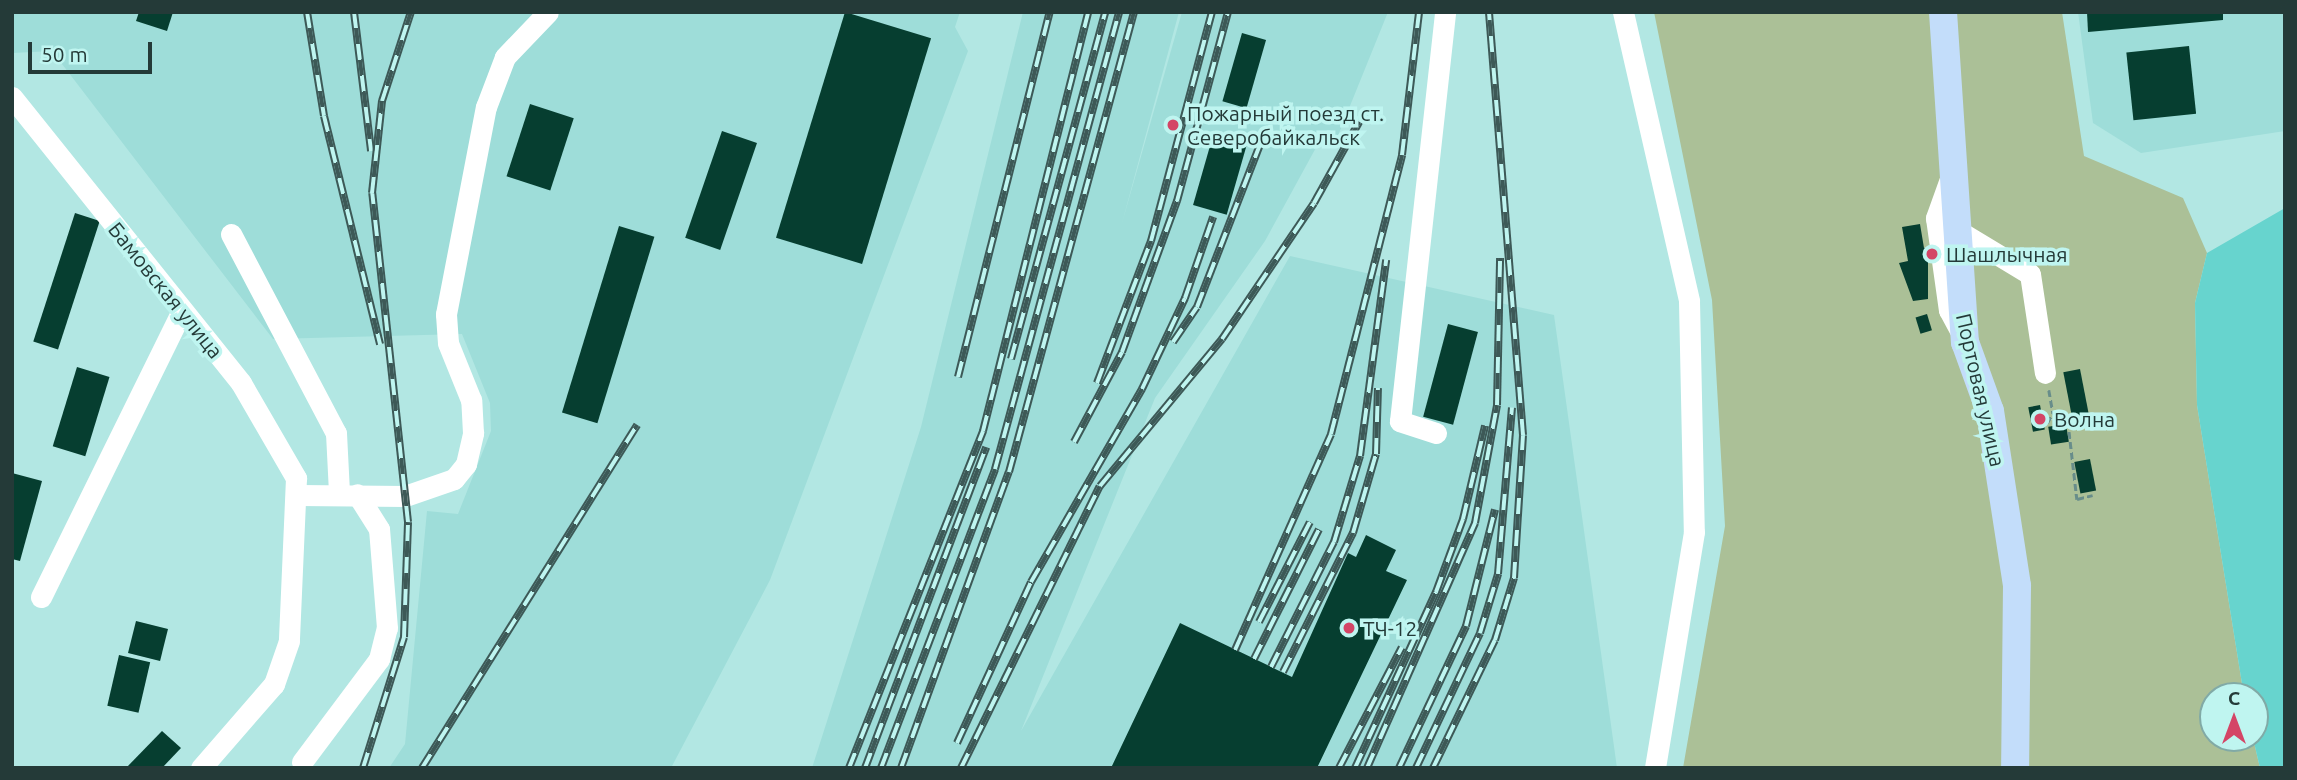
<!DOCTYPE html>
<meta charset="utf-8">
<style>
body{margin:0}
#map{position:relative;width:2297px;height:780px;overflow:hidden;background:#b2e7e3;font-family:Ubuntu,sans-serif}
div>[style]{position:absolute}
[style*='--x']{left:calc(var(--x)*1px);top:calc(var(--y)*1px);width:calc(var(--w)*1px);rotate:calc(var(--a)*1deg)}
.built>*{inset:0;background:#9eddd9}
.green>*{inset:0;background:#abc097}
.water>*{inset:0;background:#67d4ce}
.building>*{inset:0;background:#063e30;transform-origin:0 0}
.path>*{height:2.5px;margin-top:-1.25px;transform-origin:0;background:repeating-linear-gradient(90deg,#688d8a 0 7px,transparent 0 10.5px)}
.minor>*{height:21px;margin:-10.5px;padding:0 10.5px;transform-origin:10.5px;border-radius:10.5px;background:#fff}
.major>*{height:28px;margin:-14px;padding:0 14px;transform-origin:14px;border-radius:14px;background:#c3ddfa}
.rail>*{height:8px;margin-top:-4px;transform-origin:0;background:repeating-linear-gradient(90deg,#bff5f0 0 16px,#3d5957 0 32px);box-sizing:border-box;border-block:2px solid #3d5957}
.dots>*{width:19px;height:19px;translate:-50% -50%;box-sizing:border-box;border:4px solid #bff5f0;border-radius:50%}
span{translate:-50% -50%;white-space:nowrap;text-align:center;line-height:1.15;-webkit-text-stroke:7px #bff5f0;paint-order:stroke}
.poi-label{font-size:21px;color:#243a38}
.left{translate:0 -50%;text-align:left}
.street-label{font-size:21px;color:#243a38}
.frame{position:absolute;inset:0;border:14px solid #243a38;pointer-events:none}
.north{position:absolute;left:2199px;top:682px;width:70px;height:70px;box-sizing:border-box;background:#bff5f0;border:2px solid #81aaa6;border-radius:50%;rotate:0deg;font-size:19px;font-weight:700;line-height:28px;text-align:center;color:#243a38}
.north::after{content:'';display:block;margin:auto;width:24px;height:32px;background:#d44566;clip-path:polygon(50% 0,100% 100%,50% 72%,0 100%)}
.scale{position:absolute;left:28px;top:42px;width:124px;height:32px;box-sizing:border-box;border:4px solid #243a38;border-top:0;padding-left:9px;font-size:21px;line-height:24px;white-space:nowrap;color:#243a38;-webkit-text-stroke:5px #bff5f0;paint-order:stroke}
</style>
<div id="map">
<div class="built">
<i style="clip-path:polygon(12px 12px,960px 12px,955px 27px,968px 51px,770px 580px,671px 768px,389px 768px,405px 744px,427px 511px,458px 514px,491px 431px,490px 403px,462px 334px,273px 339px,52px 51px,12px 53px)"></i>
<i style="clip-path:polygon(1023px 12px,1179px 12px,1122px 223px,1182px 12px,1388px 12px,1337px 138px,1324px 133px,1265px 241px,1155px 398px,1021px 731px,1290px 256px,1554px 315px,1617px 768px,812px 768px,921px 427px)"></i>
<i style="clip-path:polygon(2078px 12px,2285px 12px,2285px 131px,2141px 153px,2093px 123px)"></i>
</div>
<div class="green">
<i style="clip-path:polygon(1654px 12px,2062px 12px,2084px 156px,2183px 198px,2207px 253px,2195px 303px,2197px 405px,2244px 696px,2213px 696px,2213px 738px,2253px 738px,2260px 768px,1683px 768px,1725px 526px,1712px 300px)"></i>
</div>
<div class="water">
<i style="clip-path:polygon(2285px 208px,2285px 768px,2260px 768px,2253px 738px,2255px 696px,2244px 696px,2197px 405px,2195px 303px,2207px 253px)"></i>
</div>
<div class="building">
<i style="clip-path:polygon(139px 12px,173px 12px,167px 31px,136px 21px)"></i>
<i style="left:845px;top:12px;width:90px;height:236px;rotate:17deg"></i>
<i style="clip-path:polygon(2087px 12px,2223px 12px,2223px 20px,2088px 32px)"></i>
<i style="left:1242px;top:33px;width:25px;height:71px;rotate:16deg"></i>
<i style="left:2189px;top:46px;width:68px;height:63px;rotate:84deg"></i>
<i style="left:530px;top:104px;width:46px;height:76px;rotate:18deg"></i>
<i style="left:722px;top:131px;width:37px;height:113px;rotate:19deg"></i>
<i style="left:1214px;top:132px;width:35px;height:76px;rotate:16deg"></i>
<i style="left:75px;top:213px;width:26px;height:135px;rotate:18deg"></i>
<i style="clip-path:polygon(1920px 224px,1924px 248px,1937px 246px,1939px 260px,1928px 262px,1928px 299px,1913px 301px,1899px 263px,1908px 261px,1902px 227px)"></i>
<i style="left:619px;top:226px;width:37px;height:195px;rotate:17deg"></i>
<i style="left:1927px;top:314px;width:17px;height:12px;rotate:73deg"></i>
<i style="left:1448px;top:324px;width:31px;height:96px;rotate:15deg"></i>
<i style="left:77px;top:367px;width:34px;height:83px;rotate:17deg"></i>
<i style="left:2080px;top:369px;width:56px;height:17px;rotate:79deg"></i>
<i style="left:2040px;top:405px;width:25px;height:12px;rotate:79deg"></i>
<i style="left:2066px;top:424px;width:18px;height:18px;rotate:81deg"></i>
<i style="left:2090px;top:459px;width:32px;height:16px;rotate:79deg"></i>
<i style="clip-path:polygon(12px 473px,42px 481px,20px 561px,12px 559px)"></i>
<i style="clip-path:polygon(1366px 535px,1396px 550px,1386px 571px,1407px 580px,1317px 768px,1111px 768px,1180px 623px,1292px 677px,1348px 553px,1356px 557px)"></i>
<i style="left:136px;top:621px;width:33px;height:33px;rotate:14deg"></i>
<i style="left:119px;top:655px;width:32px;height:52px;rotate:13deg"></i>
<i style="clip-path:polygon(162px 731px,181px 748px,162px 768px,126px 768px)"></i>
</div>
<div class="path">
<i style="--x:2049;--y:390;--w:23;--a:80"></i>
<i style="--x:2053;--y:413;--w:17;--a:28"></i>
<i style="--x:2068;--y:421;--w:79;--a:83.4"></i>
<i style="--x:2077;--y:499;--w:16;--a:-14"></i>
<i style="--x:2047;--y:423;--w:12;--a:-59"></i>
</div>
<div class="minor">
<i style="--x:1623;--y:12;--w:296;--a:77.1"></i>
<i style="--x:1689;--y:301;--w:231;--a:88.8"></i>
<i style="--x:1694;--y:532;--w:239;--a:99.4"></i>
<i style="--x:12;--y:97;--w:366;--a:51.3"></i>
<i style="--x:241;--y:383;--w:110;--a:59.9"></i>
<i style="--x:296;--y:478;--w:163;--a:92.5"></i>
<i style="--x:289;--y:641;--w:46;--a:109.2"></i>
<i style="--x:274;--y:684;--w:111;--a:131"></i>
<i style="--x:1951;--y:176;--w:45;--a:109.7"></i>
<i style="--x:1936;--y:218;--w:93;--a:82"></i>
<i style="--x:1949;--y:310;--w:24;--a:62"></i>
<i style="--x:1957;--y:230;--w:85;--a:31.1"></i>
<i style="--x:2030;--y:274;--w:100;--a:81.4"></i>
<i style="--x:231;--y:234;--w:225;--a:62.2"></i>
<i style="--x:336;--y:433;--w:60;--a:87.1"></i>
<i style="--x:1436;--y:433;--w:38;--a:-162"></i>
<i style="--x:1400;--y:421;--w:411;--a:-83.7"></i>
<i style="--x:298;--y:495;--w:107;--a:0.5"></i>
<i style="--x:405;--y:496;--w:52;--a:-19.1"></i>
<i style="--x:454;--y:479;--w:19;--a:-51"></i>
<i style="--x:466;--y:464;--w:32;--a:-77"></i>
<i style="--x:473;--y:433;--w:33;--a:-93"></i>
<i style="--x:471;--y:400;--w:61;--a:-112"></i>
<i style="--x:448;--y:343;--w:29;--a:-94"></i>
<i style="--x:446;--y:314;--w:211;--a:-79.1"></i>
<i style="--x:486;--y:107;--w:53;--a:-69.2"></i>
<i style="--x:505;--y:57;--w:62;--a:-46.3"></i>
<i style="--x:41;--y:597;--w:319;--a:-63.8"></i>
<i style="--x:302;--y:762;--w:129;--a:-53.2"></i>
<i style="--x:379;--y:659;--w:32;--a:-76"></i>
<i style="--x:387;--y:628;--w:99;--a:-94.6"></i>
<i style="--x:379;--y:529;--w:41;--a:-122.2"></i>
</div>
<div class="major">
<i style="--x:1943;--y:12;--w:331;--a:86.2"></i>
<i style="--x:1965;--y:342;--w:73;--a:70.1"></i>
<i style="--x:1990;--y:411;--w:177;--a:81.2"></i>
<i style="--x:2017;--y:586;--w:182;--a:90.6"></i>
</div>
<div class="rail">
<i style="--x:307;--y:12;--w:105;--a:80.7"></i>
<i style="--x:324;--y:116;--w:235;--a:76.2"></i>
<i style="--x:354;--y:12;--w:140;--a:83"></i>
<i style="--x:1173;--y:342;--w:42;--a:-55.6"></i>
<i style="--x:1197;--y:307;--w:186;--a:-68.8"></i>
<i style="--x:1011;--y:359;--w:360;--a:-74.8"></i>
<i style="--x:958;--y:377;--w:376;--a:-75.9"></i>
<i style="--x:1097;--y:383;--w:152;--a:-69.2"></i>
<i style="--x:1151;--y:241;--w:237;--a:-75.1"></i>
<i style="--x:1074;--y:442;--w:102;--a:-61.9"></i>
<i style="--x:1122;--y:352;--w:161;--a:-70"></i>
<i style="--x:1177;--y:201;--w:196;--a:-74.9"></i>
<i style="--x:1259;--y:622;--w:112;--a:-63"></i>
<i style="--x:1235;--y:650;--w:236;--a:-66"></i>
<i style="--x:1331;--y:434;--w:288;--a:-75.7"></i>
<i style="--x:1402;--y:155;--w:144;--a:-83.2"></i>
<i style="--x:1254;--y:659;--w:145;--a:-63.4"></i>
<i style="--x:1271;--y:667;--w:140;--a:-63.3"></i>
<i style="--x:1334;--y:542;--w:90;--a:-73.2"></i>
<i style="--x:1360;--y:456;--w:198;--a:-82.4"></i>
<i style="--x:1283;--y:672;--w:156;--a:-63.3"></i>
<i style="--x:1353;--y:533;--w:82;--a:-73.8"></i>
<i style="--x:1376;--y:454;--w:66;--a:-88.3"></i>
<i style="--x:957;--y:743;--w:177;--a:-65.3"></i>
<i style="--x:1031;--y:582;--w:223;--a:-60.1"></i>
<i style="--x:1142;--y:389;--w:101;--a:-64.7"></i>
<i style="--x:1185;--y:298;--w:86;--a:-70.9"></i>
<i style="--x:363;--y:768;--w:137;--a:-72.6"></i>
<i style="--x:404;--y:637;--w:115;--a:-88"></i>
<i style="--x:408;--y:522;--w:331;--a:-96.2"></i>
<i style="--x:372;--y:193;--w:93;--a:-83.8"></i>
<i style="--x:382;--y:101;--w:94;--a:-72"></i>
<i style="--x:422;--y:768;--w:405;--a:-57.9"></i>
<i style="--x:849;--y:768;--w:363;--a:-68.3"></i>
<i style="--x:983;--y:431;--w:432;--a:-75.9"></i>
<i style="--x:865;--y:768;--w:343;--a:-69.3"></i>
<i style="--x:881;--y:768;--w:320;--a:-69.1"></i>
<i style="--x:995;--y:469;--w:474;--a:-74.8"></i>
<i style="--x:901;--y:768;--w:315;--a:-70"></i>
<i style="--x:1009;--y:472;--w:477;--a:-74.8"></i>
<i style="--x:961;--y:768;--w:314;--a:-63.8"></i>
<i style="--x:1100;--y:486;--w:191;--a:-50.3"></i>
<i style="--x:1222;--y:339;--w:164;--a:-55.9"></i>
<i style="--x:1314;--y:203;--w:93;--a:-60.9"></i>
<i style="--x:1339;--y:768;--w:136;--a:-62.5"></i>
<i style="--x:1355;--y:768;--w:194;--a:-65.3"></i>
<i style="--x:1436;--y:592;--w:78;--a:-69.7"></i>
<i style="--x:1463;--y:519;--w:96;--a:-76.7"></i>
<i style="--x:1367;--y:768;--w:268;--a:-66.2"></i>
<i style="--x:1475;--y:523;--w:120;--a:-79.4"></i>
<i style="--x:1497;--y:405;--w:147;--a:-88.8"></i>
<i style="--x:1399;--y:768;--w:157;--a:-64.7"></i>
<i style="--x:1466;--y:626;--w:120;--a:-76"></i>
<i style="--x:1416;--y:768;--w:149;--a:-64.6"></i>
<i style="--x:1480;--y:633;--w:62;--a:-73"></i>
<i style="--x:1498;--y:574;--w:167;--a:-85.2"></i>
<i style="--x:1433;--y:768;--w:142;--a:-64.2"></i>
<i style="--x:1495;--y:640;--w:65;--a:-73"></i>
<i style="--x:1514;--y:578;--w:143;--a:-86.4"></i>
<i style="--x:1523;--y:435;--w:424;--a:-94.6"></i>
</div>
<div class="dots">
<i style="left:1173px;top:125px;background:#d44566"></i>
<i style="left:1932px;top:254px;background:#d44566"></i>
<i style="left:2040px;top:419px;background:#d44566"></i>
<i style="left:1349px;top:628px;background:#d44566"></i>
</div>
<div class="poi-label">
<span class="left" style="left:1187px;top:125px">Пожарный поезд ст.<br>Северобайкальск</span>
<span class="left" style="left:1946px;top:254px">Шашлычная</span>
<span class="left" style="left:2054px;top:419px">Волна</span>
<span class="left" style="left:1363px;top:628px">ТЧ-12</span>
</div>
<div class="street-label">
<span style="left:166px;top:290px;rotate:51deg">Бамовская улица</span>
<span style="left:1981px;top:390px;rotate:77deg">Портовая улица</span>
</div>
<div class="frame"></div>
<div class="north">С</div>
<div class="scale">50 m</div>
</div>
